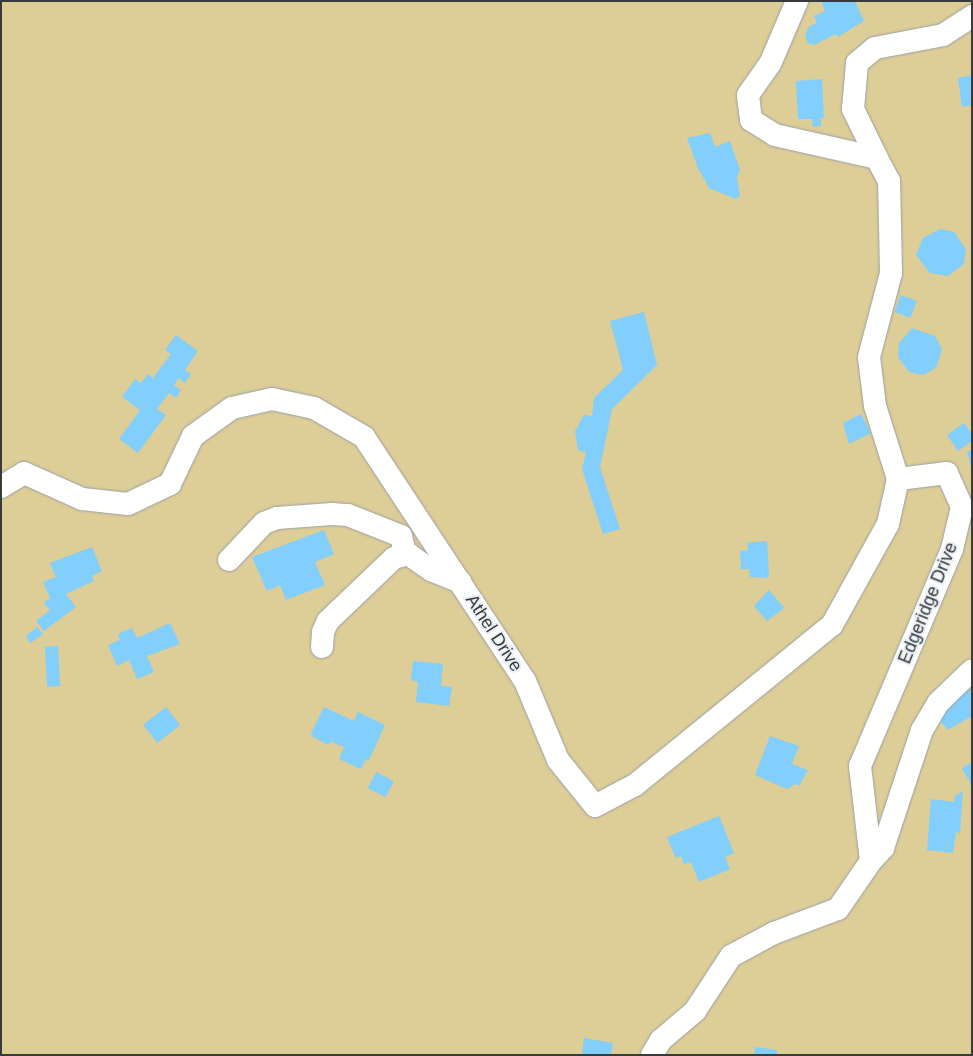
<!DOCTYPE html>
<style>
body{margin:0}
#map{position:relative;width:973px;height:1056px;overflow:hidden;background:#ebf1f5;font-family:Helvetica,sans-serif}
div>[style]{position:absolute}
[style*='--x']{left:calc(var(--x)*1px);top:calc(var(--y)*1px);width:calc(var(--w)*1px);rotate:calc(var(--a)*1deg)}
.green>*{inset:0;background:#ddcd97;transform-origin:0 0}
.building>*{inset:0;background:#82cefc;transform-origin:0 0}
.roads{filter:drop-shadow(0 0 1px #9ba0a3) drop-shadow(0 0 1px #9ba0a3)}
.minor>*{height:22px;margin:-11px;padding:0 11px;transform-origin:11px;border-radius:11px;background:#fff}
span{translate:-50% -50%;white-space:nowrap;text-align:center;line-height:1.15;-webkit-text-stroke:4px #ebf1f5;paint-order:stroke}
.street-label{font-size:18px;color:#383a3b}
.frame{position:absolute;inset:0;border:2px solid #383a3b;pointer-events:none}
</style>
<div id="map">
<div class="green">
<i style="left:1px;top:1px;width:971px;height:1054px"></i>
</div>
<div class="building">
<i style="clip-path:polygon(821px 1px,855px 1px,864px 21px,838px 37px,836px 34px,814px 45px,808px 43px,805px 37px,808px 27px,817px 23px,814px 16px,825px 11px)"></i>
<i style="clip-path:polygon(972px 75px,972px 105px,962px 107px,958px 78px)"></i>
<i style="clip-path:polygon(822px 79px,824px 118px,821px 118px,821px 126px,813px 127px,812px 119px,798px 119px,796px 81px)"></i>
<i style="clip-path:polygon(710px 133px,715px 147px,730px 141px,740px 170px,737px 177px,740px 196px,736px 199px,709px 188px,698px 168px,687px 138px)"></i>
<i style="clip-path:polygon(940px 229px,954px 232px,966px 249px,964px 264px,948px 276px,930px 273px,916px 255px,923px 238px)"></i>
<i style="left:901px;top:295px;width:17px;height:18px;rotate:21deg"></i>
<i style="clip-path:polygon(644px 312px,657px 365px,612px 409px,600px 467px,620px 529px,603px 534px,582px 469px,586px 452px,578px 450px,575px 431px,584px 415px,592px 416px,594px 398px,623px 370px,610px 321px)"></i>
<i style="clip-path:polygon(912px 328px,935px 336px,942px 349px,936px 368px,923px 375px,909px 372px,898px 357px,899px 343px)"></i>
<i style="clip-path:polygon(176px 335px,198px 351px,185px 370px,191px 374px,185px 383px,179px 378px,174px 385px,181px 390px,176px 398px,169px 393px,157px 409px,166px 415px,138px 453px,119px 439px,140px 410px,122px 397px,135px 379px,141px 383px,148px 374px,153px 378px,171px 354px,165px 350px)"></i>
<i style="clip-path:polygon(861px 414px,871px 433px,849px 444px,843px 423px)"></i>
<i style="clip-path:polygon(964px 423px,972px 434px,972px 441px,958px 451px,947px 435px)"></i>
<i style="clip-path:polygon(972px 450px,972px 467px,971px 467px,967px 451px)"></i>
<i style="clip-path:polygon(324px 530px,334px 554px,315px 562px,325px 585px,286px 600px,280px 585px,267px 591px,252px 557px)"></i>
<i style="clip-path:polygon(767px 541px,769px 574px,767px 578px,750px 577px,749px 569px,741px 569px,740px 551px,748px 550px,747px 543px)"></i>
<i style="clip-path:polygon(92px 547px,102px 571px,92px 576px,94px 581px,66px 594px,76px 607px,44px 631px,36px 621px,50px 610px,44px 603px,50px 598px,43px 582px,56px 577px,50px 563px)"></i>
<i style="clip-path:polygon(769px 590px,784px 608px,767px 621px,754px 606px)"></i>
<i style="clip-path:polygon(170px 623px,180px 644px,147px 656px,154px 672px,137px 679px,129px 660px,117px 666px,108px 645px,120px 640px,118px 634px,132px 628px,137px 638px)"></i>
<i style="clip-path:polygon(37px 627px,43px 634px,30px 643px,26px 636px)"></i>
<i style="left:58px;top:646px;width:40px;height:13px;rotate:87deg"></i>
<i style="clip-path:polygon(413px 661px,443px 664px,441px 686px,452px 687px,449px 706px,416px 702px,418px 682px,411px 680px)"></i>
<i style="clip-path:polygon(970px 686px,972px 716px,948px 730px,936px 716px,955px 704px,952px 698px)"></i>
<i style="left:166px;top:707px;width:23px;height:29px;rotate:52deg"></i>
<i style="clip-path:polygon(324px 707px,354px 721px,358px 712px,385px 725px,369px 760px,366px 759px,361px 769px,339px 759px,344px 747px,332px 742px,334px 738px,329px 745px,313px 737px,311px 733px)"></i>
<i style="clip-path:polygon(770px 736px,799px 746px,792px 764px,808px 770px,799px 786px,795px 784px,787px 789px,755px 775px)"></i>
<i style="clip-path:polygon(972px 762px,972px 786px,962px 768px)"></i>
<i style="left:376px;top:772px;width:20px;height:18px;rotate:27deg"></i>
<i style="clip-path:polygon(963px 791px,960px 833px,956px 832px,953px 853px,927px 850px,931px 799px,954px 802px,955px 796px)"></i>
<i style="clip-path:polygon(719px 816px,734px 853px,725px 857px,730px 869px,699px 882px,691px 862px,684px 864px,681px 856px,676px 858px,667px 837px)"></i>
<i style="clip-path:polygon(584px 1038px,613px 1043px,611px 1055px,582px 1055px)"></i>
<i style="clip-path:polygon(755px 1047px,777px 1050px,777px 1055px,754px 1055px)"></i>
</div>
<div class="roads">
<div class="minor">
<i style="--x:877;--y:158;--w:55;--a:-116.1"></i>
<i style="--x:853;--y:109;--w:46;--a:-85"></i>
<i style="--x:857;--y:63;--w:23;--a:-40"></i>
<i style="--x:875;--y:48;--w:69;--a:-10.8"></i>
<i style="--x:943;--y:35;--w:35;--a:-33"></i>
<i style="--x:1;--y:487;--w:27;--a:-31"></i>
<i style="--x:24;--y:473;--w:64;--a:24.1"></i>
<i style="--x:82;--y:499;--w:46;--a:6.2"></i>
<i style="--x:128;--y:504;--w:47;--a:-25.5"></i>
<i style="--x:170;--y:484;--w:53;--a:-64.4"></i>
<i style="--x:193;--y:436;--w:48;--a:-35.7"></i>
<i style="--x:232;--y:408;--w:41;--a:-12.7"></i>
<i style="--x:272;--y:399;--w:43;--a:12.1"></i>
<i style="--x:314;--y:408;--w:58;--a:30.1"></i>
<i style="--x:364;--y:437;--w:292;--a:56.6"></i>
<i style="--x:525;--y:681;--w:86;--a:67.3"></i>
<i style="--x:558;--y:760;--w:59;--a:51.2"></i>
<i style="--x:595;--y:806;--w:45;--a:-27.7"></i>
<i style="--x:635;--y:785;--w:254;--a:-39.1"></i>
<i style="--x:832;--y:625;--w:115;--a:-61"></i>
<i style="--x:888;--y:524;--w:46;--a:-77.5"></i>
<i style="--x:229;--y:560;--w:51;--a:-46.6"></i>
<i style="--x:264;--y:523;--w:14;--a:-21"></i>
<i style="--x:277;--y:518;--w:55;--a:-4.2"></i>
<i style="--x:332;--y:514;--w:16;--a:4"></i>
<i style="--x:348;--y:515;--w:57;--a:21.6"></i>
<i style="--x:401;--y:536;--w:18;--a:77"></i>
<i style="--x:322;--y:647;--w:15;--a:-86"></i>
<i style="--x:323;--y:632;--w:12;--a:-66"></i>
<i style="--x:328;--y:621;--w:91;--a:-43.7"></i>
<i style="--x:394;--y:558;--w:15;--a:-16"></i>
<i style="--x:408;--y:554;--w:28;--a:35"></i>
<i style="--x:431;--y:570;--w:32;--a:22"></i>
<i style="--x:871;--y:861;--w:18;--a:-47"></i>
<i style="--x:883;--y:848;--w:124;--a:-71.7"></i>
<i style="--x:922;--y:730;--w:31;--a:-59"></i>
<i style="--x:938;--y:703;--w:47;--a:-44.1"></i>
<i style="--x:652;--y:1055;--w:17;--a:-59"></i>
<i style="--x:661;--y:1040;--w:45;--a:-40.5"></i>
<i style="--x:695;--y:1011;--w:66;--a:-56.8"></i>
<i style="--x:731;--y:956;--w:49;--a:-28.1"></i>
<i style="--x:774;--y:933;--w:68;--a:-20.6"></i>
<i style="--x:838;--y:909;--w:58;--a:-55.5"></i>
<i style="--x:871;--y:861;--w:96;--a:-96.6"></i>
<i style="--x:860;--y:766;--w:236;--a:-67"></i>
<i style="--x:952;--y:549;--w:43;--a:-76.6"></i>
<i style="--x:962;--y:507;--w:37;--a:-114"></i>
<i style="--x:947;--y:473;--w:49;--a:173"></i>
<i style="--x:898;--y:479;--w:77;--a:-107.5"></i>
<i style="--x:875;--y:406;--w:49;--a:-97"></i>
<i style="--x:869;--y:357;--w:87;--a:-75.3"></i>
<i style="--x:891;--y:273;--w:92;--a:-91.2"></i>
<i style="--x:889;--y:181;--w:26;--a:-118"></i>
<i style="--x:877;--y:158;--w:105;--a:-167.3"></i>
<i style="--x:775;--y:135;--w:28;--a:-148"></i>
<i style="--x:751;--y:120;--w:25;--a:-97"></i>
<i style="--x:748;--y:95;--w:38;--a:-55"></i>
<i style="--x:770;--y:64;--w:69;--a:-66.8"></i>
</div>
</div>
<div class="street-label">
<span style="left:928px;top:603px;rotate:-68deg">Edgeridge Drive</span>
<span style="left:494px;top:633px;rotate:57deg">Athel Drive</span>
</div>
<div class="frame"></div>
</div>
